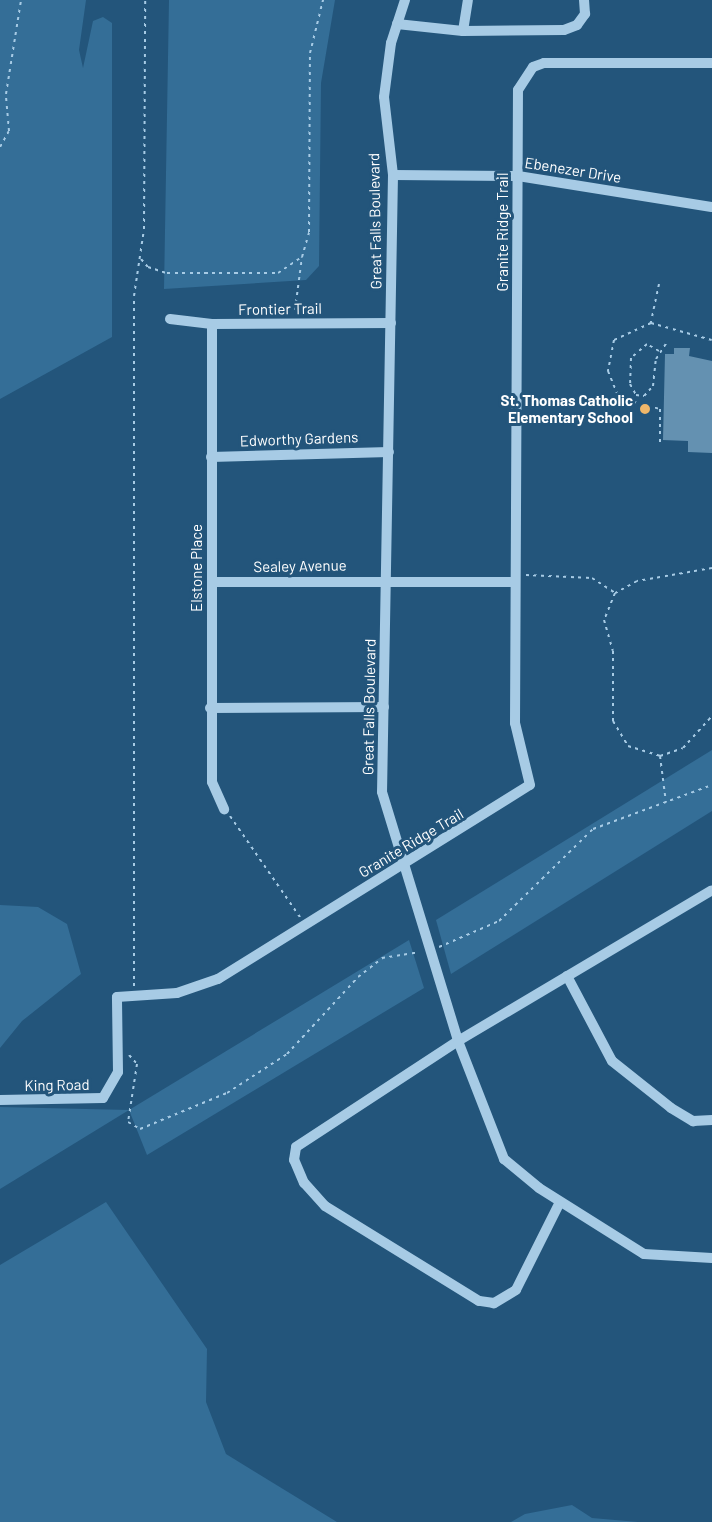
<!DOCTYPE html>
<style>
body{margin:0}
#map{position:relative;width:712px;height:1522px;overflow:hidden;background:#23557b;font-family:Barlow,sans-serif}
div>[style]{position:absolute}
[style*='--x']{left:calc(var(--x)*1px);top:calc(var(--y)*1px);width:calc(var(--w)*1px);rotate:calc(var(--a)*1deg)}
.green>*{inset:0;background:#346e97}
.building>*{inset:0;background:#6491b1}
.path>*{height:2px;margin-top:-1px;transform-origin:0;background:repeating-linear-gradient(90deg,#a7cbe5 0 3px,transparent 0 7.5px)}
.minor>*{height:10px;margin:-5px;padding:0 5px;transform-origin:5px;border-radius:5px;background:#a7cbe5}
.dots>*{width:16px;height:16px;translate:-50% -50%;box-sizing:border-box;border:3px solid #23557b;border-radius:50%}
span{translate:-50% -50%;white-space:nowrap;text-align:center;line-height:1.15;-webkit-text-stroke:6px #23557b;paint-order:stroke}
.street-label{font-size:15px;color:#fff}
.poi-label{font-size:15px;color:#fff;font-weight:700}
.right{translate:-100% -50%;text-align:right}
</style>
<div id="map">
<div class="green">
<i style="clip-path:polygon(0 0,86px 0,79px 50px,83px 68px,93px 21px,103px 17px,112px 23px,112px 337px,0 399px)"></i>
<i style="clip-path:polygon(169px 0,335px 0,321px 83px,319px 266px,306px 280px,164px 289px)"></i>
<i style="clip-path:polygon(712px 750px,712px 811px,451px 974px,436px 920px)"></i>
<i style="clip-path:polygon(0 905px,38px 907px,67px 924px,81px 974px,22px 1021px,0 1048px)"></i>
<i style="clip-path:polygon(409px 940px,424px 988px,147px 1155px,129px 1110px,0 1189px,0 1107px,129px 1110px)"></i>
<i style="clip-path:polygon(106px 1202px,207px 1349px,206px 1402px,226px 1454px,337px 1522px,0 1522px,0 1265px)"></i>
<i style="clip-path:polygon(572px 1505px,592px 1518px,638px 1522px,511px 1522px,525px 1514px)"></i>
</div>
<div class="building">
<i style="clip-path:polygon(674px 348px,690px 348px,689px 356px,712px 361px,712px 453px,688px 452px,688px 441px,663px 440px,665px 354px,674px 354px)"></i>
</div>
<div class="path">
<i style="--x:0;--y:147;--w:18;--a:-61"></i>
<i style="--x:9;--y:131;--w:37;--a:-95"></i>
<i style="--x:6;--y:94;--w:95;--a:-80.9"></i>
<i style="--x:141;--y:259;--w:11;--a:49"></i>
<i style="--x:148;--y:267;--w:20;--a:18"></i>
<i style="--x:167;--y:273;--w:111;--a:0"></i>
<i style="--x:278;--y:273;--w:29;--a:-34"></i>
<i style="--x:302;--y:257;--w:26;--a:-74"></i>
<i style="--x:309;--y:232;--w:179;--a:-89.7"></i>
<i style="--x:310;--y:53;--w:55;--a:-76.2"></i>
<i style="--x:659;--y:284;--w:40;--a:102"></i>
<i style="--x:651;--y:323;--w:63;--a:15.6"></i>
<i style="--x:295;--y:310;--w:53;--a:-82.5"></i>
<i style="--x:651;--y:323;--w:41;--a:155.3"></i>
<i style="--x:614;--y:340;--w:32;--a:101"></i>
<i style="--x:608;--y:371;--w:29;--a:68"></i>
<i style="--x:619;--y:398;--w:42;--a:15"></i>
<i style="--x:660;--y:409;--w:34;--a:90"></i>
<i style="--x:659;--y:351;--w:14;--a:-150"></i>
<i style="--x:647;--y:344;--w:21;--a:139"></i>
<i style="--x:631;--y:358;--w:26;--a:92"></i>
<i style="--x:630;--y:384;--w:13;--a:61"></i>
<i style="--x:636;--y:395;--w:8;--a:7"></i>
<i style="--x:644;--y:396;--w:13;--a:-48"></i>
<i style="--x:653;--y:386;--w:27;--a:-84"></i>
<i style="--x:656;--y:359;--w:20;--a:-57"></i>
<i style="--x:712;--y:568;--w:76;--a:170.2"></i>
<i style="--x:637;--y:581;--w:25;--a:151"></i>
<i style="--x:615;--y:593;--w:29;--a:112"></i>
<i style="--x:604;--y:620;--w:32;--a:74"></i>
<i style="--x:613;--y:651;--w:70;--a:90"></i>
<i style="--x:613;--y:721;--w:29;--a:59"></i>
<i style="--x:628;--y:746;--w:34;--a:17"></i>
<i style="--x:660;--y:756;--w:24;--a:-19"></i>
<i style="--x:683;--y:748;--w:43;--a:-47.8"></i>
<i style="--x:526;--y:575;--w:66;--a:2.6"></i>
<i style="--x:592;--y:578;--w:27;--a:33"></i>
<i style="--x:660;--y:756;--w:47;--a:82.7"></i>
<i style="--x:230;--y:816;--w:123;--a:55.3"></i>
<i style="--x:439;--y:947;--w:65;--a:-23.4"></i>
<i style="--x:499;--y:921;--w:132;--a:-44.4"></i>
<i style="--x:593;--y:829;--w:127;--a:-20.3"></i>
<i style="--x:134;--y:986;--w:690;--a:-90"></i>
<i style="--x:134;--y:296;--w:68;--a:-81.5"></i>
<i style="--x:144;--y:229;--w:229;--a:-89.7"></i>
<i style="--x:129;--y:1055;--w:12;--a:48"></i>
<i style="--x:137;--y:1064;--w:59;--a:98.8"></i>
<i style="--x:128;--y:1122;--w:14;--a:30"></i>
<i style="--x:140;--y:1129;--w:94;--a:-22.5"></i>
<i style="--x:227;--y:1093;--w:72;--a:-33"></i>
<i style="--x:287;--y:1054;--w:105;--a:-47.3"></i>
<i style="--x:358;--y:977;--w:31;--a:-38"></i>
<i style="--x:382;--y:958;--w:37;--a:-9"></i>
</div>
<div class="minor">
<i style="--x:405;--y:0;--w:45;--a:108"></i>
<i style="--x:391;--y:43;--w:54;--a:97.4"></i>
<i style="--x:384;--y:97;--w:79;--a:83.4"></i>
<i style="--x:393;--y:175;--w:617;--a:91.02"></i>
<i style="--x:382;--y:792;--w:260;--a:73"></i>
<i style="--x:458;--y:1041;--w:127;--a:68.7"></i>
<i style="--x:504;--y:1159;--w:45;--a:39.6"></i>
<i style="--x:539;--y:1188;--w:124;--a:32.2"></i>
<i style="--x:644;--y:1254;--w:68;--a:3.4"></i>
<i style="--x:397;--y:24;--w:66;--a:6.1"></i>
<i style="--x:463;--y:31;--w:101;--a:-0.6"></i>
<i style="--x:564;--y:30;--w:14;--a:-21"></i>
<i style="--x:577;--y:25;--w:14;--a:-54"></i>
<i style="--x:585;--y:14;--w:14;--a:-94"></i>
<i style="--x:463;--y:31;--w:31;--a:-81"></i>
<i style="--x:393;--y:175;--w:125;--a:0.5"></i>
<i style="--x:518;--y:176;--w:196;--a:9.1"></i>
<i style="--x:170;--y:319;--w:42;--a:6.8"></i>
<i style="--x:212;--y:324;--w:179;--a:-0.3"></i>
<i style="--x:212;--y:324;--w:458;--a:90"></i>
<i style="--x:212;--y:782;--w:30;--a:66"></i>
<i style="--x:211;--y:457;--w:178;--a:-1.6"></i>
<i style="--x:213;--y:582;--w:302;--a:0"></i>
<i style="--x:210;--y:708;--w:174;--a:-0.3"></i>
<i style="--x:567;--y:976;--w:96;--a:62.1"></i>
<i style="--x:612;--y:1061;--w:75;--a:38.5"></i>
<i style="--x:671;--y:1108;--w:26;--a:31"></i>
<i style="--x:693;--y:1121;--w:19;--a:-3"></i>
<i style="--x:0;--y:1100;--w:103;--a:-1.1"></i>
<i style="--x:103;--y:1098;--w:30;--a:-60"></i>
<i style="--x:118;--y:1072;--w:75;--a:-90.8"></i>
<i style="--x:117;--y:997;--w:60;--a:-3.8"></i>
<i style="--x:177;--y:993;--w:43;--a:-18.9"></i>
<i style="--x:218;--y:979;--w:367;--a:-31.9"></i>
<i style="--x:530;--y:785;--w:64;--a:-103.6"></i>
<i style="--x:515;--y:723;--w:633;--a:-89.73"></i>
<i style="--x:518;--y:90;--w:27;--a:-57"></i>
<i style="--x:533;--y:67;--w:12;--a:-20"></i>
<i style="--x:544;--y:63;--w:168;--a:0"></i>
<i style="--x:560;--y:1202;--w:98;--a:116.6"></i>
<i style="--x:516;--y:1290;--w:26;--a:149"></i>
<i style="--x:494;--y:1303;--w:15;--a:-172"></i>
<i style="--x:479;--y:1301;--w:181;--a:-148.3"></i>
<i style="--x:325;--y:1206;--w:31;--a:-132"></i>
<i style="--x:304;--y:1183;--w:25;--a:-113"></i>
<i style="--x:294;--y:1160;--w:13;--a:-81"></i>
<i style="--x:296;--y:1147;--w:194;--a:-33.2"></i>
<i style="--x:458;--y:1041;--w:295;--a:-30.7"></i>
</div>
<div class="dots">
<i style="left:645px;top:409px;background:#efb76a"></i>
</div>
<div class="street-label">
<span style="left:573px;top:170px;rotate:9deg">Ebenezer Drive</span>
<span style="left:375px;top:221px;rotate:-91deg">Great Falls Boulevard</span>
<span style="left:503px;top:232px;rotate:-90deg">Granite Ridge Trail</span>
<span style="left:280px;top:309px;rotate:-1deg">Frontier Trail</span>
<span style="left:299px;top:439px;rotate:-2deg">Edworthy Gardens</span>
<span style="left:300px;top:566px;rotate:-1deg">Sealey Avenue</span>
<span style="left:197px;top:568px;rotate:-90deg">Elstone Place</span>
<span style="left:369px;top:707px;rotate:-89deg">Great Falls Boulevard</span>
<span style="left:411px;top:843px;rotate:-31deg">Granite Ridge Trail</span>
<span style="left:57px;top:1085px;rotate:-1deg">King Road</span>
</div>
<div class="poi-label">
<span class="right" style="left:633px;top:409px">St. Thomas Catholic<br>Elementary School</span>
</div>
</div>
